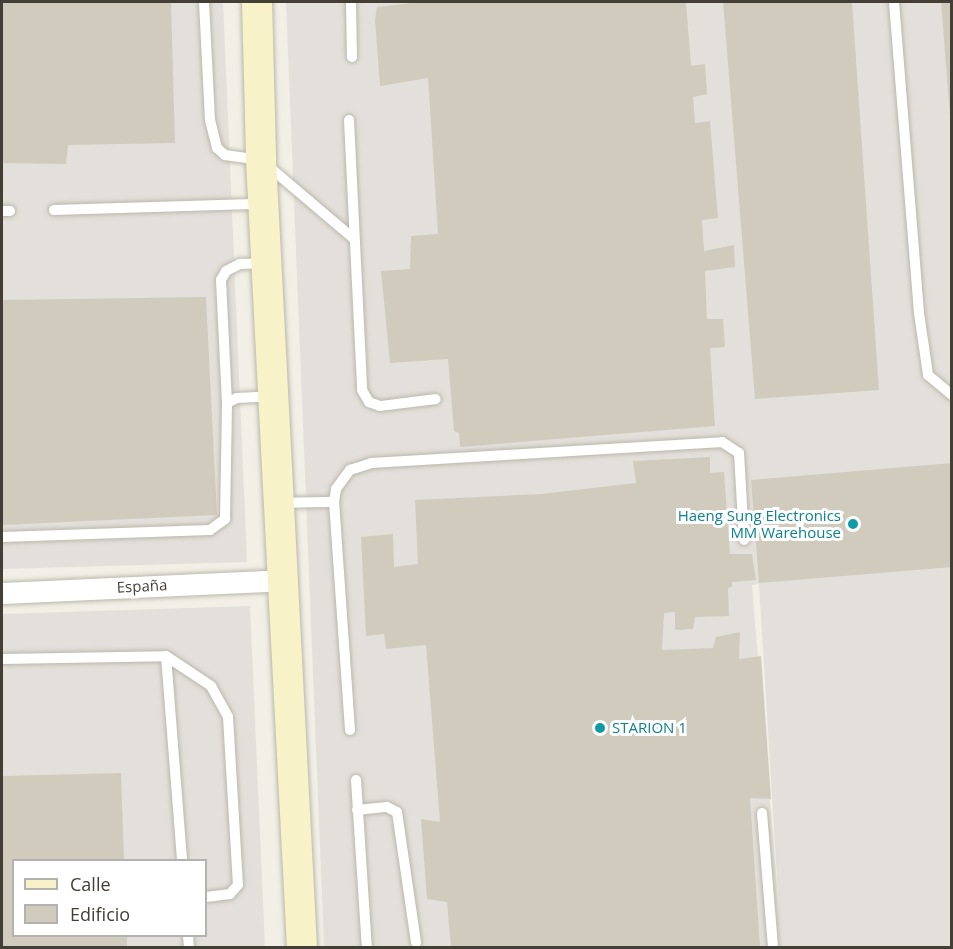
<!DOCTYPE html>
<html>
<head>
<meta charset="utf-8">
<style>
	body { margin:0 }
	#map { position:relative; width:953px; height:949px; overflow:hidden; background:#f1efe6; font-family:"Open Sans",sans-serif }
	div>[style] { position:absolute }
	[style*='--x'] { left:calc(var(--x)*1px); top:calc(var(--y)*1px); width:calc(var(--w)*1px); rotate:calc(var(--a)*1deg) }
	.industrial>* { inset:0; background:#e3e0db }
	.building>* { inset:0; background:#d1cbbd }
	.roads { filter:drop-shadow(0 0 2px #bbb7aa) drop-shadow(0 0 2px #bbb7aa) }
	.service>* { height:10px; margin:-5px; padding:0 5px; transform-origin:5px; border-radius:5px; background:#fff }
	.minor>* { height:21px; margin:-10.5px; padding:0 10.5px; transform-origin:10.5px; border-radius:10.5px; background:#fff }
	.secondary>* { height:30px; margin:-15px; padding:0 15px; transform-origin:15px; border-radius:15px; background:#f8f2c9 }
	.dots>* { width:16px; height:16px; translate:-50% -50%; box-sizing:border-box; border:3px solid #fff; border-radius:50% }
	span { translate:-50% -50%; white-space:nowrap; text-align:center; line-height:1.15; -webkit-text-stroke:6px #fff; paint-order:stroke }
	.culture-label { font-size:15px; color:#0d838f }
	.right { translate:-100% -50%; text-align:right }
	.left { translate:0 -50%; text-align:left }
	.street-label { font-size:15px; color:#433f36 }
	.frame { position:absolute; inset:0; border:3px solid #433f36; pointer-events:none }
	.legend { position:absolute; left:12px; top:859px; width:195px; height:78px; box-sizing:border-box; background:#fff; border:2px solid #b4b2af; margin:0; padding:8px 10px; list-style:none; font-size:18px; color:#433f36 }
	.legend li { display:flex; align-items:center; gap:12px; height:30px }
	.legend b { width:30px; border:2px solid #b4b2af }
</style>
</head>
<body>
<div id="map">
	<div class="industrial">
		<i style="clip-path:polygon(2px 2px,223px 2px,247px 562px,2px 569px)"></i>
		<i style="clip-path:polygon(evenodd,286px 2px,951px 2px,951px 947px,324px 947px,286px 2px,759px 584px,779px 910px,779px 911px,752px 585px,759px 584px)"></i>
		<i style="clip-path:polygon(evenodd,250px 606px,265px 947px,2px 947px,2px 614px,250px 606px,14px 860px,206px 860px,206px 936px,14px 936px,14px 860px)"></i>
	</div>
	<div class="building">
		<i style="clip-path:polygon(2px 2px,171px 2px,175px 143px,68px 145px,66px 164px,2px 163px)"></i>
		<i style="clip-path:polygon(420px 2px,686px 2px,691px 66px,705px 64px,707px 94px,693px 97px,695px 123px,710px 121px,718px 218px,702px 220px,704px 251px,734px 245px,735px 267px,705px 271px,707px 319px,723px 319px,725px 347px,710px 348px,715px 426px,460px 447px,459px 433px,454px 431px,448px 359px,390px 363px,381px 271px,410px 269px,411px 236px,438px 234px,428px 78px,380px 86px,375px 20px,377px 7px)"></i>
		<i style="clip-path:polygon(723px 2px,852px 2px,879px 390px,755px 399px)"></i>
		<i style="clip-path:polygon(941px 2px,952px 2px,952px 116px,950px 116px)"></i>
		<i style="clip-path:polygon(206px 297px,217px 515px,2px 525px,2px 300px)"></i>
		<i style="clip-path:polygon(710px 457px,710px 473px,724px 472px,730px 554px,752px 554px,756px 580px,732px 582px,732px 587px,728px 588px,729px 616px,695px 617px,693px 629px,675px 630px,675px 612px,664px 613px,662px 650px,713px 648px,716px 637px,740px 632px,739px 659px,761px 656px,771px 799px,750px 798px,760px 948px,451px 948px,447px 902px,427px 899px,421px 819px,440px 822px,426px 645px,386px 649px,384px 634px,366px 636px,361px 537px,393px 534px,394px 567px,418px 564px,415px 500px,541px 494px,636px 483px,633px 461px)"></i>
		<i style="clip-path:polygon(952px 463px,952px 567px,759px 583px,751px 480px)"></i>
		<i style="clip-path:polygon(121px 773px,124px 860px,14px 860px,14px 936px,127px 936px,127px 948px,2px 948px,2px 776px)"></i>
	</div>
	<div class="roads">
		<div class="service">
			<i style="--x:204;--y:2;--w:118;--a:87.1"></i>
			<i style="--x:210;--y:120;--w:29;--a:76"></i>
			<i style="--x:217;--y:148;--w:11;--a:41"></i>
			<i style="--x:225;--y:155;--w:36;--a:8"></i>
			<i style="--x:261;--y:160;--w:121;--a:40.3"></i>
			<i style="--x:351;--y:2;--w:55;--a:89"></i>
			<i style="--x:894;--y:2;--w:312;--a:85.4"></i>
			<i style="--x:919;--y:313;--w:63;--a:81.7"></i>
			<i style="--x:928;--y:375;--w:31;--a:40"></i>
			<i style="--x:349;--y:120;--w:270;--a:87.2"></i>
			<i style="--x:362;--y:390;--w:14;--a:60"></i>
			<i style="--x:369;--y:402;--w:12;--a:20"></i>
			<i style="--x:380;--y:406;--w:56;--a:-7.1"></i>
			<i style="--x:54;--y:210;--w:207;--a:-1.7"></i>
			<i style="--x:2;--y:211;--w:8;--a:0"></i>
			<i style="--x:227;--y:403;--w:123;--a:-92.8"></i>
			<i style="--x:221;--y:280;--w:10;--a:-61"></i>
			<i style="--x:226;--y:271;--w:16;--a:-27"></i>
			<i style="--x:240;--y:264;--w:25;--a:-2"></i>
			<i style="--x:280;--y:503;--w:54;--a:-1.1"></i>
			<i style="--x:2;--y:537;--w:208;--a:-1.9"></i>
			<i style="--x:210;--y:530;--w:19;--a:-36"></i>
			<i style="--x:225;--y:519;--w:116;--a:-89"></i>
			<i style="--x:227;--y:403;--w:11;--a:-27"></i>
			<i style="--x:237;--y:398;--w:34;--a:-3"></i>
			<i style="--x:166;--y:656;--w:54;--a:33.7"></i>
			<i style="--x:211;--y:686;--w:35;--a:61"></i>
			<i style="--x:228;--y:717;--w:168;--a:86.6"></i>
			<i style="--x:238;--y:885;--w:12;--a:132"></i>
			<i style="--x:230;--y:894;--w:24;--a:173"></i>
			<i style="--x:2;--y:659;--w:164;--a:-1"></i>
			<i style="--x:166;--y:656;--w:205;--a:85.5"></i>
			<i style="--x:350;--y:730;--w:229;--a:-94"></i>
			<i style="--x:334;--y:502;--w:13;--a:-81"></i>
			<i style="--x:336;--y:489;--w:24;--a:-54"></i>
			<i style="--x:350;--y:470;--w:22;--a:-18"></i>
			<i style="--x:371;--y:463;--w:352;--a:-3.4"></i>
			<i style="--x:722;--y:442;--w:20;--a:33"></i>
			<i style="--x:739;--y:453;--w:87;--a:86.7"></i>
			<i style="--x:356;--y:780;--w:168;--a:86.3"></i>
			<i style="--x:357;--y:810;--w:30;--a:-6"></i>
			<i style="--x:387;--y:807;--w:11;--a:27"></i>
			<i style="--x:397;--y:812;--w:132;--a:81.7"></i>
			<i style="--x:762;--y:813;--w:135;--a:85.3"></i>
			<i style="--x:188;--y:936;--w:12;--a:85"></i>
		</div>
		<div class="minor">
			<i style="--x:2;--y:593;--w:281;--a:-2.6"></i>
		</div>
		<div class="secondary">
			<i style="--x:257;--y:2;--w:158;--a:88.5"></i>
			<i style="--x:261;--y:160;--w:789;--a:87.02"></i>
		</div>
	</div>
	<div class="dots">
		<i style="left:853px;top:524px;background:#0f9aa8"></i>
		<i style="left:600px;top:728px;background:#0f9aa8"></i>
	</div>
	<div class="culture-label">
		<span class="right" style="left:841px;top:524px">Haeng Sung Electronics<br>MM Warehouse</span>
		<span class="left" style="left:612px;top:728px">STARION 1</span>
	</div>
	<div class="street-label">
		<span style="left:142px;top:586px;rotate:-3deg">España</span>
	</div>
	<div class="frame"></div>
	<ul class="legend">
	<li><b style="height:8px;background:#f8f2c9"></b>Calle</li>
	<li><b style="height:16px;background:#d1cbbd"></b>Edificio</li>
	</ul>
</div>
</body>
</html>
